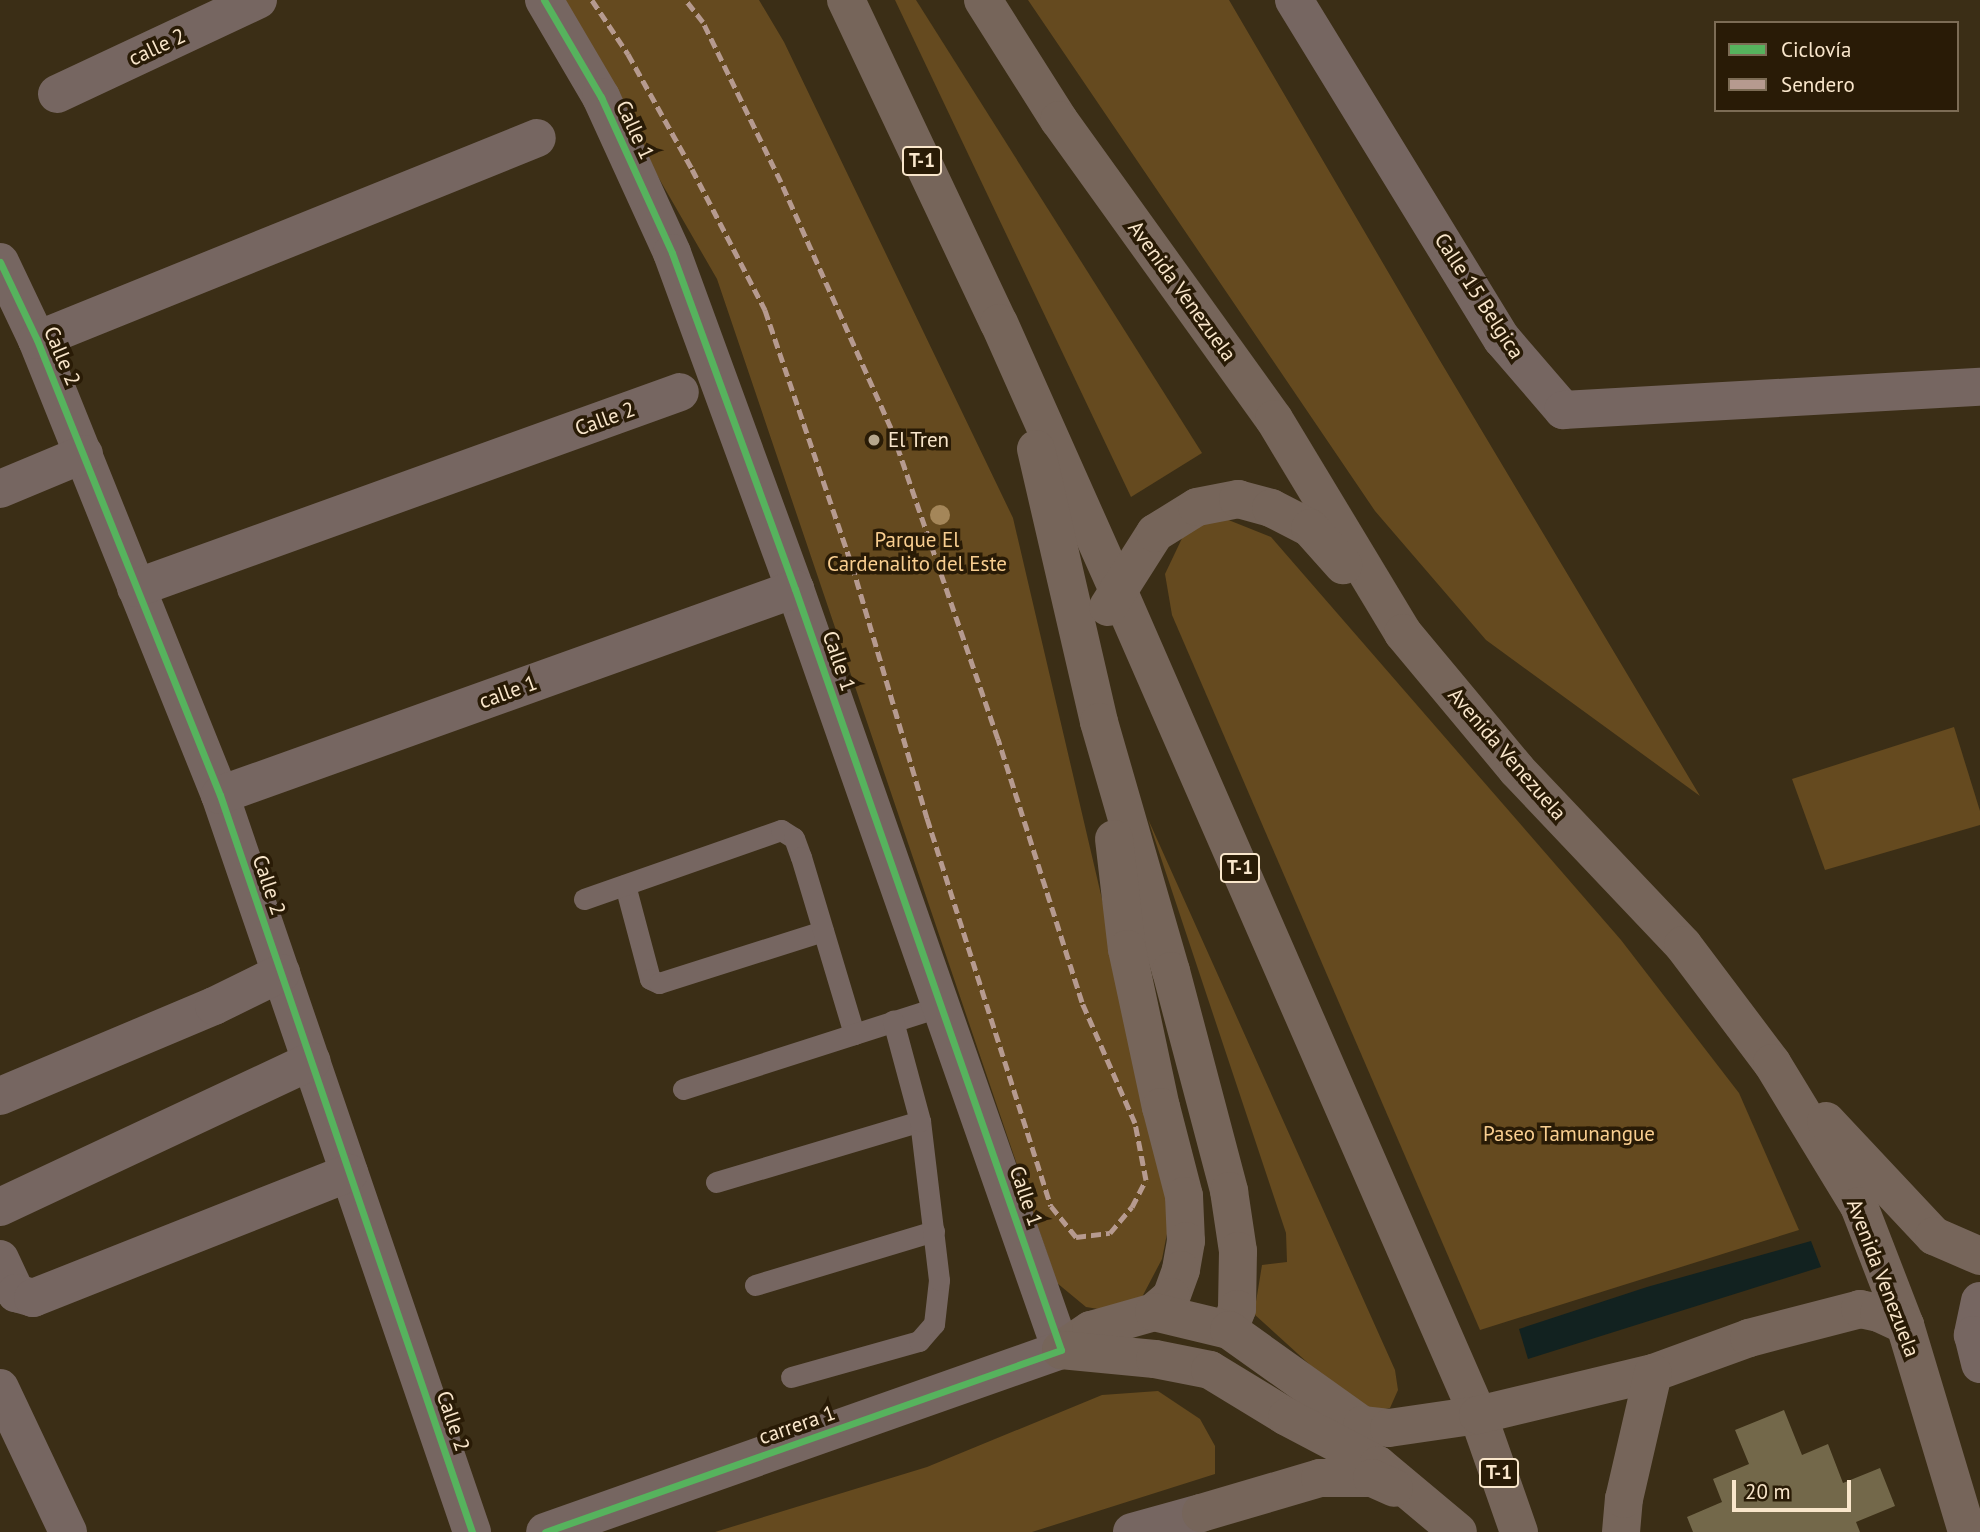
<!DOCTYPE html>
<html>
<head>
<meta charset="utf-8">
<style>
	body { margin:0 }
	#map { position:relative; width:1980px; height:1532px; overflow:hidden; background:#3b2e16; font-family:"PT Sans",sans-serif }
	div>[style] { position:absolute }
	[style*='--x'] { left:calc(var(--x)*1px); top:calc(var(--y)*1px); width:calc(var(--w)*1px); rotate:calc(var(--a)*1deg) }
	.green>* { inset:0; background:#654a1f }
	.water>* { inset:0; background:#122220 }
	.building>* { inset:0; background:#73684a }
	.lane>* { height:21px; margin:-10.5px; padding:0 10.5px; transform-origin:10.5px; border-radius:10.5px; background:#766661 }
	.street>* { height:38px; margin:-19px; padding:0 19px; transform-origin:19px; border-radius:19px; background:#766661 }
	.primary>* { height:38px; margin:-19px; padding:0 19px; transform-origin:19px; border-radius:19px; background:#76655a }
	.quiet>* { height:5px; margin-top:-2.5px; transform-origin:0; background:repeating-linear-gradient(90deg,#b69a8f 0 10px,transparent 0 15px) }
	.cycleway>* { height:7px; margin:-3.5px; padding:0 3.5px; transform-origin:3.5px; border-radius:3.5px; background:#56b35d }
	.trees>* { width:20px; height:20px; margin:-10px; border-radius:50%; background:#a48659 }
	.dots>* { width:19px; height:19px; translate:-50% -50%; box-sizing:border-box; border:4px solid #291b06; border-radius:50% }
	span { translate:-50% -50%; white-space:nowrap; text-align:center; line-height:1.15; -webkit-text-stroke:7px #291b06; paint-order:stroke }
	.shield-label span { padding:2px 5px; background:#291b06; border:2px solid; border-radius:5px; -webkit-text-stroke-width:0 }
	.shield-label { font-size:19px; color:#f9e6cb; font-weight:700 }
	.street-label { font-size:21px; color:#f9e6cb }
	.poi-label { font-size:21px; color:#f9e6cb }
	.left { translate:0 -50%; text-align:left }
	.park-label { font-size:21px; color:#f9ce90 }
	.legend { position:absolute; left:1714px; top:21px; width:245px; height:91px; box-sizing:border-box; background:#291b06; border:2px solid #7c6c55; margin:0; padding:9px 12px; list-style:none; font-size:21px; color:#f9e6cb }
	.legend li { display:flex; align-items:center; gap:14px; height:35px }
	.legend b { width:35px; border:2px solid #7c6c55 }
	.scale { position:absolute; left:1732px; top:1480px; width:119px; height:32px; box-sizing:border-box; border:4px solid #f9e6cb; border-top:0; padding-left:9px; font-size:21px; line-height:24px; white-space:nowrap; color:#f9e6cb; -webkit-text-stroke:5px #291b06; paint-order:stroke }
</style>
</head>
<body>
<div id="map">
	<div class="green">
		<i style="clip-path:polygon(556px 0,759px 0,784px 42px,1013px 518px,1173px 1203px,1162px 1259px,1141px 1299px,1111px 1311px,1086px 1307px,1057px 1283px,717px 279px)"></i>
		<i style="clip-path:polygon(895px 0,916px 0,1202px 453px,1131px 497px)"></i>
		<i style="clip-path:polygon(1028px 0,1229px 0,1439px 359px,1700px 796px,1486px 640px,1375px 511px)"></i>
		<i style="clip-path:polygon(1221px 517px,1271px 537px,1621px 940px,1739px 1093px,1799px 1230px,1480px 1330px,1172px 615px,1165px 574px,1185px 532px)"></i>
		<i style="clip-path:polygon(1954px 727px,1980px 811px,1980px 825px,1825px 870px,1792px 779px)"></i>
		<i style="clip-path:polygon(1148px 819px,1395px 1370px,1398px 1390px,1390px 1408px,1367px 1412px,1353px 1404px,1254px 1314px,1262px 1265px,1287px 1262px,1286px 1233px)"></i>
		<i style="clip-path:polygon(1158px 1391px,1200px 1419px,1215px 1446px,1215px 1474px,1032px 1532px,715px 1532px,927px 1467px,1102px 1395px)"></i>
	</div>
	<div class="water">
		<i style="clip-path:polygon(1811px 1241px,1821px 1267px,1528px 1359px,1519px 1329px,1647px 1287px)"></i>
	</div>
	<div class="building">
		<i style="clip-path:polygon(1784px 1410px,1802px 1455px,1828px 1444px,1843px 1483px,1880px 1468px,1895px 1506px,1856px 1522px,1860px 1532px,1693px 1532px,1687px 1517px,1722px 1502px,1713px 1479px,1749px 1464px,1735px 1430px)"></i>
	</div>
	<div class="lane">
		<i style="--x:625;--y:885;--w:97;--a:75.1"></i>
		<i style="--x:650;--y:979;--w:10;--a:24"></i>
		<i style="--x:659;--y:983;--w:172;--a:-17.6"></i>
		<i style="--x:584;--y:899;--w:209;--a:-19.3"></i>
		<i style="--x:781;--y:830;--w:15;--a:32"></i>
		<i style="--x:794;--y:838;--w:20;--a:70"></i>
		<i style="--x:801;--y:857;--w:185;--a:73.3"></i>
		<i style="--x:683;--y:1089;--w:271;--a:-17.8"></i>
		<i style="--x:716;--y:1182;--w:213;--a:-16.6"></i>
		<i style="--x:755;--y:1285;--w:187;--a:-16.8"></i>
		<i style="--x:791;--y:1377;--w:133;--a:-15.7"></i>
		<i style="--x:919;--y:1341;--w:23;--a:-49"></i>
		<i style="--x:934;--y:1324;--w:44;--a:-83.5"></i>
		<i style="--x:939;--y:1280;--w:160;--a:-96.8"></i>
		<i style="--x:920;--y:1121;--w:104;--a:-105.1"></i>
	</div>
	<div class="street">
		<i style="--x:544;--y:0;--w:113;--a:59.6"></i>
		<i style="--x:601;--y:97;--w:171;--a:65.5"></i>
		<i style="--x:672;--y:253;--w:358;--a:69.9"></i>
		<i style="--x:795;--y:589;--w:806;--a:70.73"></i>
		<i style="--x:1061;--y:1350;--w:547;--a:160.57"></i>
		<i style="--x:1294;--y:0;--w:398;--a:58.5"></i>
		<i style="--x:1502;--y:339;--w:94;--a:49.3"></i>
		<i style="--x:1563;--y:410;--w:418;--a:-3.2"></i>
		<i style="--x:57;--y:94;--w:222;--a:-25.1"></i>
		<i style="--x:0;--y:262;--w:86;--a:64.6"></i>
		<i style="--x:37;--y:340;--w:490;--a:68.1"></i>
		<i style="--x:220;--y:795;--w:779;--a:71.12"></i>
		<i style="--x:37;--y:340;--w:539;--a:-22"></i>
		<i style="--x:0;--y:489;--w:91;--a:-22.6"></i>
		<i style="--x:136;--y:588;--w:578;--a:-19.81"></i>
		<i style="--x:220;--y:795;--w:611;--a:-19.71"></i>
		<i style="--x:0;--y:1096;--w:232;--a:-22.8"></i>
		<i style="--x:214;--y:1006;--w:75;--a:-26.2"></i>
		<i style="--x:0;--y:1207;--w:344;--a:-25.1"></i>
		<i style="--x:0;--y:1259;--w:38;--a:65"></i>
		<i style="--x:16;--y:1293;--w:18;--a:16"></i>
		<i style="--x:33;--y:1298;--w:340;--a:-21.6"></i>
		<i style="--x:1980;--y:1301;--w:35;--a:102"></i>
		<i style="--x:1973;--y:1335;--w:30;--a:76"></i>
		<i style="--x:0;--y:1388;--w:159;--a:64.7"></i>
		<i style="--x:1132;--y:1532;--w:72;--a:-15.4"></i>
	</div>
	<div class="primary">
		<i style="--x:846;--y:0;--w:357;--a:64.7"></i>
		<i style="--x:999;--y:323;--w:292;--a:66"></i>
		<i style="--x:1118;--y:590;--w:900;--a:66.43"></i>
		<i style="--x:1478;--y:1415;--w:124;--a:70.7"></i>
		<i style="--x:983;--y:0;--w:142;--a:57.7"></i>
		<i style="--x:1059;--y:120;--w:368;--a:54.3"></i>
		<i style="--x:1274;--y:419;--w:250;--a:58.9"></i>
		<i style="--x:1403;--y:633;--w:178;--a:50.2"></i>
		<i style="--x:1517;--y:770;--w:241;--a:46.5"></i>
		<i style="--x:1683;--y:945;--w:148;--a:53"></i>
		<i style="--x:1772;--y:1063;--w:167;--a:58.7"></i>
		<i style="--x:1859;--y:1206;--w:128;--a:68.9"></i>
		<i style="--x:1905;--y:1325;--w:216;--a:73.3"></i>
		<i style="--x:1036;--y:449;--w:280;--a:77"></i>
		<i style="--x:1099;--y:722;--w:259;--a:73.9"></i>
		<i style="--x:1171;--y:971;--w:228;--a:75.2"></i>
		<i style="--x:1229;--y:1191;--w:61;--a:81.5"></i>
		<i style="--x:1238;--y:1251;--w:58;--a:91"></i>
		<i style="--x:1237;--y:1309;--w:22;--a:111"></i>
		<i style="--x:1108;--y:607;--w:88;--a:-57.6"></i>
		<i style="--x:1155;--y:533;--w:49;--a:-31.8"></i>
		<i style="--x:1197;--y:507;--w:42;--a:-11"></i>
		<i style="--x:1238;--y:499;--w:34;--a:15"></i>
		<i style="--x:1271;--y:508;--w:44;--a:27.1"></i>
		<i style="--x:1310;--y:528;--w:50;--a:48.3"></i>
		<i style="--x:1114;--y:839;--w:111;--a:83.3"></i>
		<i style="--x:1127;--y:949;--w:162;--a:77.9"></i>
		<i style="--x:1161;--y:1107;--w:92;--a:75.5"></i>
		<i style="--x:1184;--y:1196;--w:45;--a:87.5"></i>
		<i style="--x:1186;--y:1241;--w:29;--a:100"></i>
		<i style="--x:1181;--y:1270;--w:29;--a:110"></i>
		<i style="--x:1171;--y:1297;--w:23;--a:139"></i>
		<i style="--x:1826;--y:1121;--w:158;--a:46.8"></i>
		<i style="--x:1934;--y:1236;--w:50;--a:23.5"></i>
		<i style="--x:1061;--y:1350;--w:36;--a:-34"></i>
		<i style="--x:1091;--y:1330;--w:66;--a:-15.9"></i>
		<i style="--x:1154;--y:1312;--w:77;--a:13.5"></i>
		<i style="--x:1229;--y:1330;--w:163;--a:35.5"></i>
		<i style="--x:1362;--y:1425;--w:27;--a:6"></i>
		<i style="--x:1389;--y:1428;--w:90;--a:-8.3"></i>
		<i style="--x:1478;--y:1415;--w:180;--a:-13.5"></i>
		<i style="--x:1653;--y:1373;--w:102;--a:-20"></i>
		<i style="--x:1749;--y:1338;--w:115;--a:-14.6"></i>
		<i style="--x:1860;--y:1309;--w:19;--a:12"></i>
		<i style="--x:1879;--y:1313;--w:29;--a:25"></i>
		<i style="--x:1061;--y:1350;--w:94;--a:5.5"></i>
		<i style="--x:1155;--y:1359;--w:56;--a:11.3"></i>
		<i style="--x:1210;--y:1370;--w:90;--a:31.4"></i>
		<i style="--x:1287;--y:1417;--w:103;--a:27.8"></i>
		<i style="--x:1378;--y:1465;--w:104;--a:39.9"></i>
		<i style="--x:1201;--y:1513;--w:124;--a:-16.4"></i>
		<i style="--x:1320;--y:1478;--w:52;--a:0"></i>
		<i style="--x:1372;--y:1478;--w:24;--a:24"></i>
		<i style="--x:1621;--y:1532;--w:33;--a:-85"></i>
		<i style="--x:1624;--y:1499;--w:129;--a:-77"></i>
	</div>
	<div class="quiet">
		<i style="--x:592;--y:0;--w:65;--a:56.3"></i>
		<i style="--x:628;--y:54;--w:132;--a:60.9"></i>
		<i style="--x:692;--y:169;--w:159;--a:62.6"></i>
		<i style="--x:765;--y:310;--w:269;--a:71.2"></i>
		<i style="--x:852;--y:565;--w:264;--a:73.5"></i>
		<i style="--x:927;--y:818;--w:407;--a:72.3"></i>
		<i style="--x:1051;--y:1206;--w:40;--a:51"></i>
		<i style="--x:1076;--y:1237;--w:34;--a:-7"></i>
		<i style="--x:1110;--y:1233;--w:34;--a:-50"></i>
		<i style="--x:1132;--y:1207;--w:30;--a:-63"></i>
		<i style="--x:1146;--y:1180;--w:58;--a:-100.9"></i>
		<i style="--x:1135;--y:1123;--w:132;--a:-113.7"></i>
		<i style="--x:1082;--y:1002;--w:276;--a:-107.7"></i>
		<i style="--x:998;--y:739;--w:329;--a:-109"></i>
		<i style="--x:891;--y:428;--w:269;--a:-114.1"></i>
		<i style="--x:781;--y:182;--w:178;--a:-116"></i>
		<i style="--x:703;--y:22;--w:28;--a:-128"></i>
	</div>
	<div class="cycleway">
		<i style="--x:544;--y:0;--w:113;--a:59.6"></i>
		<i style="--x:601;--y:97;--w:171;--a:65.5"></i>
		<i style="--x:672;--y:253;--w:358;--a:69.9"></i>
		<i style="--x:795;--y:589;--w:806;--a:70.73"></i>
		<i style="--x:1061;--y:1350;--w:547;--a:160.57"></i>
		<i style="--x:0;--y:262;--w:86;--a:64.6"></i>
		<i style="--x:37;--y:340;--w:490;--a:68.1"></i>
		<i style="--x:220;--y:795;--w:779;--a:71.12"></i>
	</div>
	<div class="trees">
		<i style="left:940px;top:515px"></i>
	</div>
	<div class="dots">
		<i style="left:874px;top:440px;background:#b6a68c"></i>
	</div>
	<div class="shield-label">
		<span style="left:922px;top:161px">T-1</span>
		<span style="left:1240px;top:868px">T-1</span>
		<span style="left:1499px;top:1473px">T-1</span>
	</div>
	<div class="street-label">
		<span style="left:157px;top:47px;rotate:-25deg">calle 2</span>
		<span style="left:635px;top:130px;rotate:65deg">Calle 1</span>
		<span style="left:1182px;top:291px;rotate:54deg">Avenida Venezuela</span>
		<span style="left:1479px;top:296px;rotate:57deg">Calle 15 Belgica</span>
		<span style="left:62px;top:356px;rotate:67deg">Calle 2</span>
		<span style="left:605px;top:419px;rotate:-20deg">Calle 2</span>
		<span style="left:839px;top:661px;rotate:71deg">Calle 1</span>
		<span style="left:508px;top:692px;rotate:-20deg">calle 1</span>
		<span style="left:1507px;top:754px;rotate:49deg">Avenida Venezuela</span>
		<span style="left:269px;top:885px;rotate:71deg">Calle 2</span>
		<span style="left:1026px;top:1196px;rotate:71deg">Calle 1</span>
		<span style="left:1883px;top:1278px;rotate:69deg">Avenida Venezuela</span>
		<span style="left:453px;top:1421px;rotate:71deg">Calle 2</span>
		<span style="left:797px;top:1425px;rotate:-19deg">carrera 1</span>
	</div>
	<div class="poi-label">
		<span class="left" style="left:888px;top:440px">El Tren</span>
	</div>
	<div class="park-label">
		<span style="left:917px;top:552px">Parque El<br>Cardenalito del Este</span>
		<span style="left:1569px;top:1134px">Paseo Tamunangue</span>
	</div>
	<ul class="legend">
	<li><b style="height:9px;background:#56b35d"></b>Ciclovía</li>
	<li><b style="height:9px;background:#b69a8f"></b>Sendero</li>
	</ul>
	<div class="scale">20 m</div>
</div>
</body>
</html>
